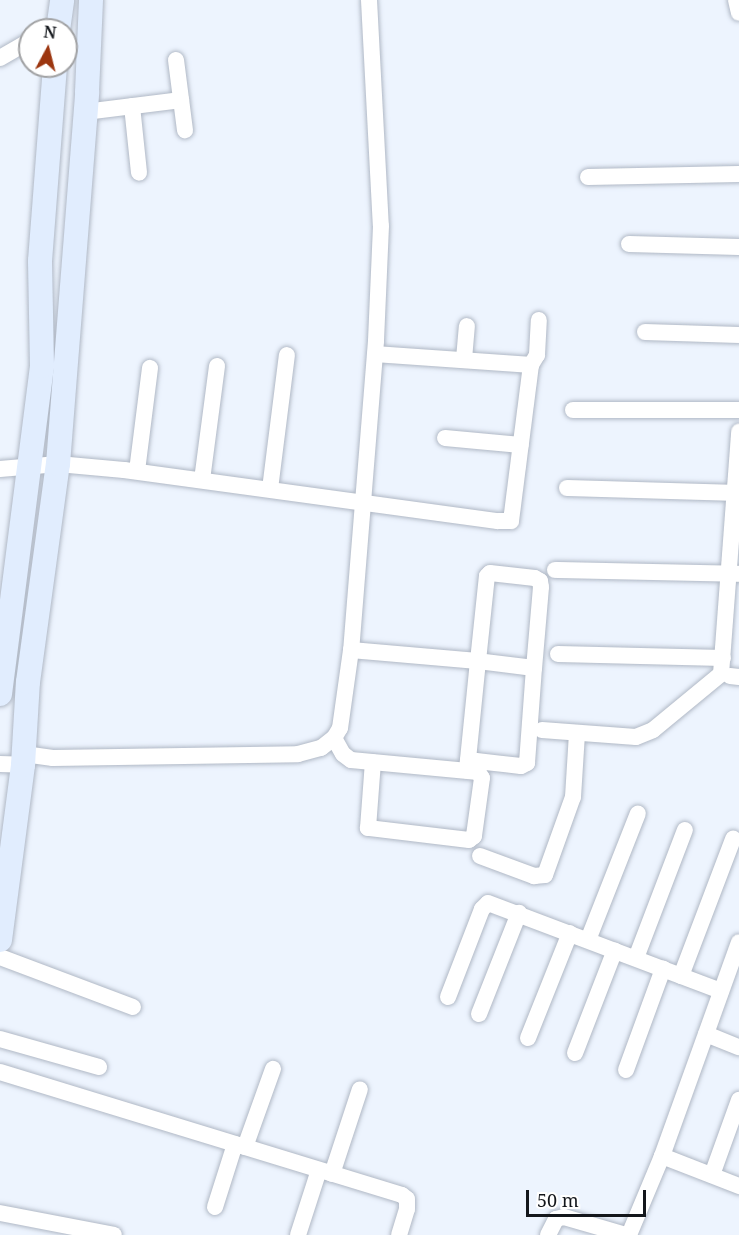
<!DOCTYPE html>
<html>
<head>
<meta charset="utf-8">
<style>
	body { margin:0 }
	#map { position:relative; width:739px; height:1235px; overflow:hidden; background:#edf4fe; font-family:"Noto Serif",serif }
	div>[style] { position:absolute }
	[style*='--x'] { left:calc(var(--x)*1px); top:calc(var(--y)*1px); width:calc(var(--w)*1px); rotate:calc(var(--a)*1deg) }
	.roads { filter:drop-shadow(0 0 2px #b0b8c5) drop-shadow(0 0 2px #b0b8c5) }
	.street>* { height:16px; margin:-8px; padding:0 8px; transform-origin:8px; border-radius:8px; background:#fff }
	.secondary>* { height:24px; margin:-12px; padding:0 12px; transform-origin:12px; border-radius:12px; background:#e1edfe }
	span { translate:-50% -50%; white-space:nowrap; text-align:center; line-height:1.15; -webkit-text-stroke:5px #fff; paint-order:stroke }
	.north { position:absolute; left:18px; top:18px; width:60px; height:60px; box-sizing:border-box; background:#fff; border:2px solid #a1a2a4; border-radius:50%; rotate:7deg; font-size:16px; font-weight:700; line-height:24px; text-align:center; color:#13161b }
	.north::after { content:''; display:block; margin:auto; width:21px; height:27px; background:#9c3610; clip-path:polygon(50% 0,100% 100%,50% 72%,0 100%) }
	.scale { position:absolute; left:526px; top:1190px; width:120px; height:27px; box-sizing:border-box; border:3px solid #13161b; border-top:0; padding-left:8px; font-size:18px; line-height:21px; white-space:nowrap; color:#13161b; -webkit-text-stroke:4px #fff; paint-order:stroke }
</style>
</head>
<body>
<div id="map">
	<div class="roads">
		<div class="street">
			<i style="--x:369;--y:0;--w:226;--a:87"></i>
			<i style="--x:381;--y:226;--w:115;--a:92.5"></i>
			<i style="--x:376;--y:341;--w:310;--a:94.6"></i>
			<i style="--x:351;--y:650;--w:79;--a:98"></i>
			<i style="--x:340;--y:728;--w:12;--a:121"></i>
			<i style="--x:334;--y:738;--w:18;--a:61"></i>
			<i style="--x:343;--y:754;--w:10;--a:37"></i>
			<i style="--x:351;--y:760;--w:128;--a:5.4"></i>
			<i style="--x:478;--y:772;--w:7;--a:56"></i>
			<i style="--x:482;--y:778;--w:59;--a:97.9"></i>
			<i style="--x:474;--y:836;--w:6;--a:141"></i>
			<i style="--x:469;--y:840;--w:102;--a:-173.2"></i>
			<i style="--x:368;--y:828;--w:66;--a:-85.7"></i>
			<i style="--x:736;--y:0;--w:13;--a:77"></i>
			<i style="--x:0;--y:58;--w:34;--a:-30"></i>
			<i style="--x:176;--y:60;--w:71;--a:82.7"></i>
			<i style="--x:132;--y:106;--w:67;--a:84"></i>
			<i style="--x:85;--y:112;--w:97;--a:-7.1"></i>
			<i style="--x:588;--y:177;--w:151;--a:-1.1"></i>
			<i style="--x:629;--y:244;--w:110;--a:1.6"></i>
			<i style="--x:645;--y:332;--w:94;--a:1.8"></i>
			<i style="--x:464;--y:359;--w:33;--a:-85"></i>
			<i style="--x:531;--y:365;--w:12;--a:-59"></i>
			<i style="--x:537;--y:355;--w:35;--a:-87"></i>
			<i style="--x:573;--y:410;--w:166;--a:0"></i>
			<i style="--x:445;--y:438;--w:76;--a:5.3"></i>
			<i style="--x:0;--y:469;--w:58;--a:-4.9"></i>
			<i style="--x:58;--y:464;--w:66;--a:5.2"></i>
			<i style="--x:124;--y:470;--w:377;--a:7.8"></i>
			<i style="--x:498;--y:521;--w:13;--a:0"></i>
			<i style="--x:511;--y:521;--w:157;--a:-82.7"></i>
			<i style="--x:531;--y:365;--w:156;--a:-176"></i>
			<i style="--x:137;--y:471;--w:104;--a:-82.8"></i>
			<i style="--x:202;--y:480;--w:115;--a:-82.5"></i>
			<i style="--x:567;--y:488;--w:172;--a:1.7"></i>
			<i style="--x:270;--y:489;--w:135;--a:-82.8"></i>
			<i style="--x:555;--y:570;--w:184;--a:1.2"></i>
			<i style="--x:351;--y:650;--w:127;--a:5"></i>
			<i style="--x:478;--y:661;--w:110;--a:95.8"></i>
			<i style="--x:558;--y:654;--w:165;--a:1.4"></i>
			<i style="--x:730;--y:676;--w:9;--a:6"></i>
			<i style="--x:542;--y:730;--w:94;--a:4.3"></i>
			<i style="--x:636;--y:737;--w:18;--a:-22"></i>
			<i style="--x:653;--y:730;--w:88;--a:-39.5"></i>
			<i style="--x:721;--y:674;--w:243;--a:-85.7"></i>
			<i style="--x:24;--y:754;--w:29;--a:8"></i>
			<i style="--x:53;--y:758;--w:245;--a:-0.9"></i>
			<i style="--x:298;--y:754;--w:24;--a:-15"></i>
			<i style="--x:321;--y:748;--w:16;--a:-38"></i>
			<i style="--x:468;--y:760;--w:53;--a:6.5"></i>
			<i style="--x:521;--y:766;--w:7;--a:-27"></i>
			<i style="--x:527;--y:763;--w:95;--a:-85.8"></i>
			<i style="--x:534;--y:668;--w:56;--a:-172.9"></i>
			<i style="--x:478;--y:661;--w:85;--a:-84"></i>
			<i style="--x:487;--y:576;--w:4;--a:-45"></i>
			<i style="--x:490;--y:573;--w:45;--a:6.3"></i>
			<i style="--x:535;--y:578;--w:6;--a:31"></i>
			<i style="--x:540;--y:581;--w:6;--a:81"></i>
			<i style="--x:541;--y:587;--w:81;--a:94.9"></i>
			<i style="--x:0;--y:764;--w:23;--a:2"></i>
			<i style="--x:480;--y:856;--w:58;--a:20.3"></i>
			<i style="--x:534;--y:876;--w:11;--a:-5"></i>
			<i style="--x:545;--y:875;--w:83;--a:-70.3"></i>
			<i style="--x:573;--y:797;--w:64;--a:-86.4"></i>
			<i style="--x:588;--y:940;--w:136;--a:-68.5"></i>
			<i style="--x:0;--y:957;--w:142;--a:20.6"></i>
			<i style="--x:636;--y:958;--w:137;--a:-69.1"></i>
			<i style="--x:681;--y:976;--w:147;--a:-69.2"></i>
			<i style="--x:448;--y:997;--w:94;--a:-68.9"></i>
			<i style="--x:482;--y:909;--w:8;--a:-45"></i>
			<i style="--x:488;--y:903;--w:249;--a:20.7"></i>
			<i style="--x:479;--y:1014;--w:109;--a:-68.4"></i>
			<i style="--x:706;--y:1034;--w:35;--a:22"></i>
			<i style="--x:528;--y:1038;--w:113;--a:-68.2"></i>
			<i style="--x:0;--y:1039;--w:103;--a:15.8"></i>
			<i style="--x:575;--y:1053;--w:110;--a:-68.8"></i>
			<i style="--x:626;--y:1070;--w:108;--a:-69.9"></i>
			<i style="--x:0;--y:1072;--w:420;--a:17"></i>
			<i style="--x:402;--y:1195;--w:6;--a:39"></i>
			<i style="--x:407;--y:1199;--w:10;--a:90"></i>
			<i style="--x:407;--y:1209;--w:27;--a:107"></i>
			<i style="--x:245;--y:1147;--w:83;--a:-70.3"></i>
			<i style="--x:662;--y:1156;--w:83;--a:21.3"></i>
			<i style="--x:332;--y:1174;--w:89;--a:-71.8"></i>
			<i style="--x:712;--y:1175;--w:80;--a:-70.2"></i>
			<i style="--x:215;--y:1207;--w:66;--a:-72.4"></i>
			<i style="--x:0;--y:1213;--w:116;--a:10.9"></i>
			<i style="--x:298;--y:1235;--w:68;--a:-72.1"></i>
			<i style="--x:548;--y:1235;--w:18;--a:-63"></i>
			<i style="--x:556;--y:1219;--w:8;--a:-14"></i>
			<i style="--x:564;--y:1217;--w:65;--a:16.2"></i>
			<i style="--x:629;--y:1235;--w:86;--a:-67.3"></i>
			<i style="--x:662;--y:1156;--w:227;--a:-70.2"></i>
		</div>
		<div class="secondary">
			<i style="--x:58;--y:30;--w:30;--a:-82"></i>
			<i style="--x:0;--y:694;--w:331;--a:-82.7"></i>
			<i style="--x:42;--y:366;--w:105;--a:-91.1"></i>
			<i style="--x:40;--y:261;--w:196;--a:-85.6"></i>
			<i style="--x:0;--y:940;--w:177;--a:-82.5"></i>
			<i style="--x:23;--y:765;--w:83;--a:-86.6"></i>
			<i style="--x:28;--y:682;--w:220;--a:-82.2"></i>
			<i style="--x:58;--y:464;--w:373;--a:-85.5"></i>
			<i style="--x:87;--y:92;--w:92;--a:-87.5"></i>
		</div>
	</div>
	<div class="north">N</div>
	<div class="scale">50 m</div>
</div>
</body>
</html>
